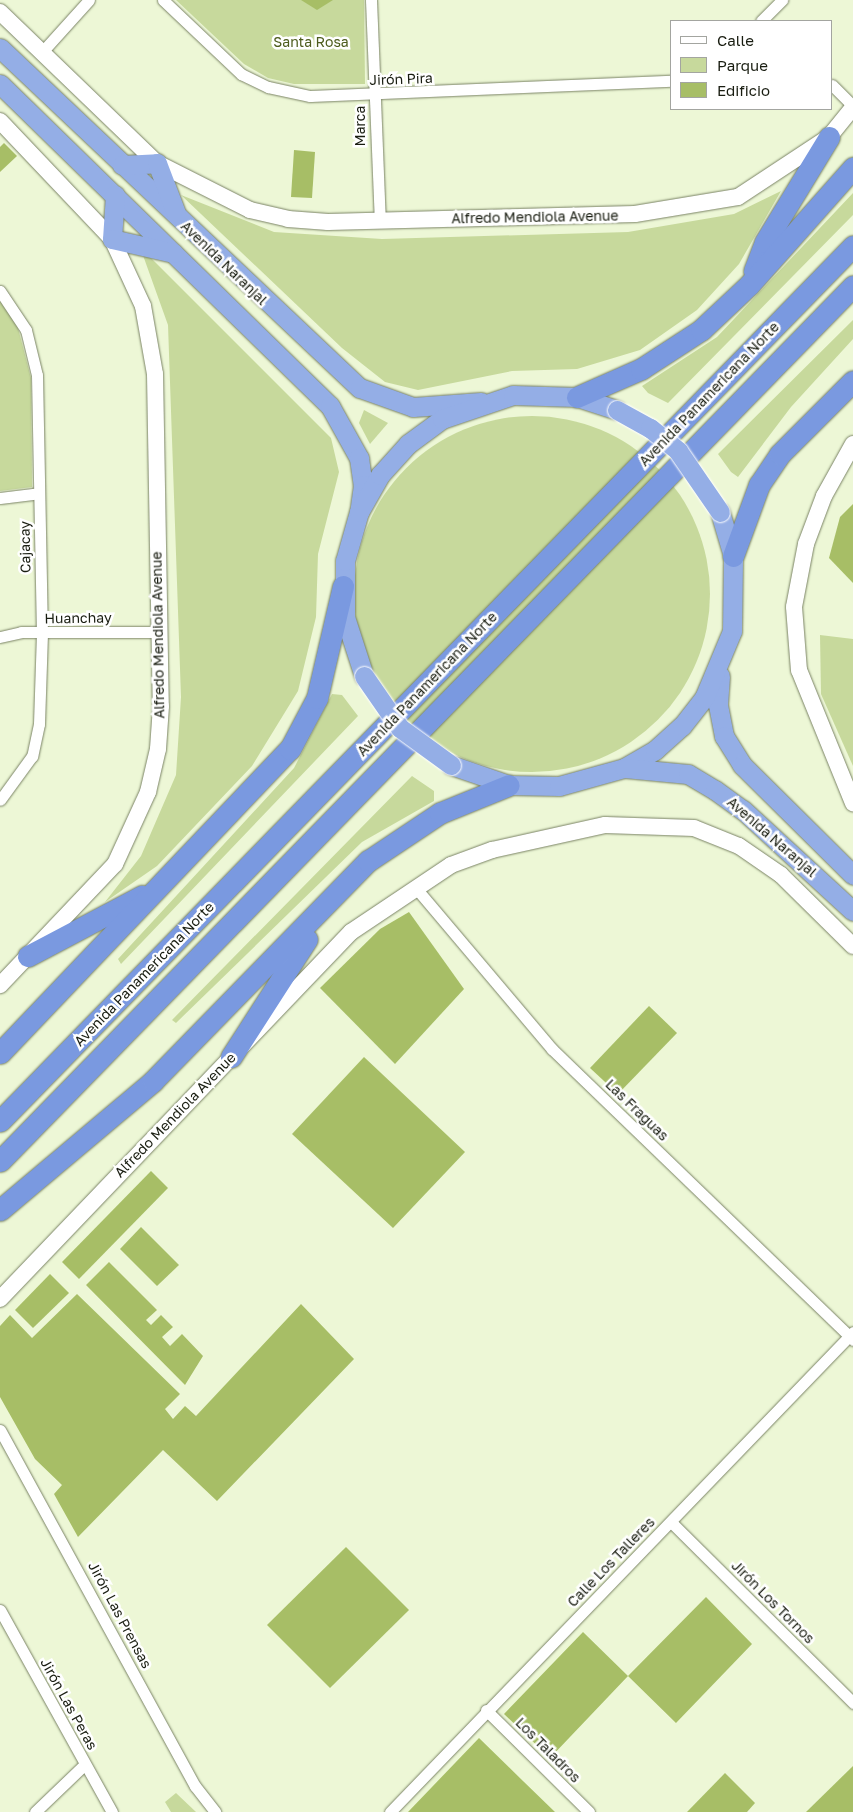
<!DOCTYPE html>
<html>
<head>
<meta charset="utf-8">
<style>
	body { margin:0 }
	#map { position:relative; width:853px; height:1812px; overflow:hidden; background:#edf7d6; font-family:"Golos Text",sans-serif }
	div>[style] { position:absolute }
	[style*='--x'] { left:calc(var(--x)*1px); top:calc(var(--y)*1px); width:calc(var(--w)*1px); rotate:calc(var(--a)*1deg) }
	.green>* { inset:0; background:#c7d99c }
	.round { border-radius:50% }
	.building>* { inset:0; background:#a7be66 }
	.roads { filter:drop-shadow(0 0 1px #7a8365) drop-shadow(0 0 1px #7a8365) }
	.minor>* { height:11px; margin:-5.5px; padding:0 5.5px; transform-origin:5.5px; border-radius:5.5px; background:#fff }
	.secondary>* { height:16px; margin:-8px; padding:0 8px; transform-origin:8px; border-radius:8px; background:#fff }
	.trunk>* { height:19px; margin:-9.5px; padding:0 9.5px; transform-origin:9.5px; border-radius:9.5px; background:#94aee6 }
	.motorway>* { height:21px; margin:-10.5px; padding:0 10.5px; transform-origin:10.5px; border-radius:10.5px; background:#7a99e0 }
	.bridges { filter:drop-shadow(0 0 1px #fff) drop-shadow(0 0 1px #fff) }
	.trunk-bridge>* { height:19px; margin:-9.5px; padding:0 9.5px; transform-origin:9.5px; border-radius:9.5px; background:#94aee6 }
	span { translate:-50% -50%; white-space:nowrap; text-align:center; line-height:1.15; -webkit-text-stroke:5px #fff; paint-order:stroke }
	.park-label { font-size:14px; color:#4d5c1d }
	.street-label { font-size:14px; color:#191d11 }
	.legend { position:absolute; left:670px; top:20px; width:162px; height:90px; box-sizing:border-box; background:#fff; border:1px solid #a3a5a0; margin:0; padding:6px 9px; list-style:none; font-size:15px; color:#191d11 }
	.legend li { display:flex; align-items:center; gap:10px; height:25px }
	.legend b { width:25px; border:1px solid #a3a5a0 }
</style>
</head>
<body>
<div id="map">
	<div class="green">
		<i style="clip-path:polygon(176px 0,364px 0,365px 84px,294px 84px,268px 78px,244px 64px)"></i>
		<i style="clip-path:polygon(781px 191px,739px 264px,697px 310px,640px 350px,577px 369px,512px 371px,418px 390px,385px 382px,342px 348px,181px 195px,274px 232px,382px 239px,628px 232px,734px 214px)"></i>
		<i style="clip-path:polygon(853px 193px,853px 215px,668px 403px,648px 393px,642px 386px,717px 337px)"></i>
		<i style="clip-path:polygon(140px 247px,331px 438px,339px 472px,318px 554px,316px 617px,298px 691px,252px 766px,157px 866px,105px 902px,141px 856px,176px 775px,181px 697px,168px 325px)"></i>
		<i style="clip-path:polygon(0 301px,18px 328px,31px 378px,32px 487px,0 491px)"></i>
		<i style="clip-path:polygon(853px 320px,853px 339px,791px 407px,738px 477px,731px 472px,718px 454px)"></i>
		<i style="clip-path:polygon(364px 410px,388px 423px,370px 444px,359px 423px)"></i>
		<i class="round" style="left:354px;top:416px;width:356px;height:356px"></i>
		<i style="clip-path:polygon(820px 635px,853px 639px,853px 766px,821px 694px)"></i>
		<i style="clip-path:polygon(332px 694px,342px 695px,358px 716px,121px 964px,118px 959px,294px 768px)"></i>
		<i style="clip-path:polygon(412px 776px,434px 791px,434px 801px,362px 842px,176px 1023px,172px 1020px)"></i>
		<i style="clip-path:polygon(176px 1793px,196px 1812px,171px 1812px,165px 1802px)"></i>
	</div>
	<div class="building">
		<i style="clip-path:polygon(301px 0,333px 0,317px 10px)"></i>
		<i style="clip-path:polygon(4px 143px,17px 156px,0 172px,0 147px)"></i>
		<i style="clip-path:polygon(294px 150px,315px 152px,312px 198px,291px 197px)"></i>
		<i style="clip-path:polygon(853px 504px,853px 583px,829px 558px,840px 517px)"></i>
		<i style="clip-path:polygon(409px 912px,464px 989px,395px 1064px,320px 988px,380px 929px)"></i>
		<i style="clip-path:polygon(649px 1006px,677px 1033px,618px 1094px,590px 1068px)"></i>
		<i style="clip-path:polygon(364px 1057px,465px 1152px,393px 1228px,292px 1134px)"></i>
		<i style="clip-path:polygon(151px 1171px,168px 1188px,79px 1279px,62px 1262px)"></i>
		<i style="clip-path:polygon(141px 1227px,179px 1265px,157px 1286px,120px 1249px)"></i>
		<i style="clip-path:polygon(109px 1262px,157px 1310px,146px 1320px,151px 1325px,161px 1315px,173px 1327px,162px 1337px,170px 1346px,182px 1334px,203px 1356px,185px 1385px,86px 1285px)"></i>
		<i style="clip-path:polygon(50px 1274px,69px 1293px,33px 1328px,15px 1310px)"></i>
		<i style="clip-path:polygon(77px 1294px,180px 1394px,165px 1409px,173px 1419px,185px 1406px,196px 1416px,301px 1304px,354px 1359px,217px 1501px,163px 1450px,78px 1537px,54px 1494px,62px 1485px,35px 1459px,0 1397px,0 1326px,10px 1315px,32px 1338px)"></i>
		<i style="clip-path:polygon(346px 1547px,409px 1610px,330px 1688px,267px 1625px)"></i>
		<i style="clip-path:polygon(706px 1597px,752px 1644px,676px 1723px,628px 1676px,550px 1758px,504px 1714px,583px 1632px,628px 1676px)"></i>
		<i style="clip-path:polygon(479px 1738px,523px 1781px,555px 1812px,408px 1812px)"></i>
		<i style="clip-path:polygon(853px 1766px,853px 1812px,806px 1812px)"></i>
		<i style="clip-path:polygon(725px 1773px,755px 1803px,747px 1812px,687px 1812px)"></i>
	</div>
	<div class="roads">
		<div class="minor">
			<i style="--x:163;--y:0;--w:108;--a:43.5"></i>
			<i style="--x:241;--y:74;--w:30;--a:26"></i>
			<i style="--x:268;--y:87;--w:43;--a:12.1"></i>
			<i style="--x:310;--y:96;--w:362;--a:-2.4"></i>
			<i style="--x:371;--y:0;--w:221;--a:87.7"></i>
			<i style="--x:761;--y:21;--w:30;--a:-45"></i>
			<i style="--x:42;--y:52;--w:70;--a:-47.9"></i>
			<i style="--x:832;--y:85;--w:30;--a:45"></i>
			<i style="--x:0;--y:291;--w:47;--a:56.3"></i>
			<i style="--x:26;--y:330;--w:46;--a:76.3"></i>
			<i style="--x:37;--y:375;--w:258;--a:88.9"></i>
			<i style="--x:42;--y:633;--w:91;--a:91.9"></i>
			<i style="--x:39;--y:724;--w:33;--a:102"></i>
			<i style="--x:32;--y:756;--w:54;--a:126"></i>
			<i style="--x:0;--y:498;--w:39;--a:-7"></i>
			<i style="--x:0;--y:637;--w:22;--a:-13"></i>
			<i style="--x:21;--y:632;--w:137;--a:0"></i>
			<i style="--x:415;--y:887;--w:212;--a:49.8"></i>
			<i style="--x:552;--y:1049;--w:419;--a:44"></i>
			<i style="--x:0;--y:1430;--w:406;--a:61.3"></i>
			<i style="--x:195;--y:1786;--w:33;--a:52"></i>
			<i style="--x:671;--y:1522;--w:257;--a:44.8"></i>
			<i style="--x:0;--y:1610;--w:231;--a:61"></i>
			<i style="--x:486;--y:1710;--w:145;--a:44.7"></i>
			<i style="--x:35;--y:1812;--w:69;--a:-43.8"></i>
			<i style="--x:390;--y:1812;--w:667;--a:-46.03"></i>
		</div>
		<div class="secondary">
			<i style="--x:0;--y:12;--w:218;--a:43.9"></i>
			<i style="--x:157;--y:163;--w:104;--a:26.8"></i>
			<i style="--x:250;--y:210;--w:39;--a:13"></i>
			<i style="--x:288;--y:219;--w:40;--a:4.3"></i>
			<i style="--x:328;--y:222;--w:307;--a:-1.5"></i>
			<i style="--x:635;--y:214;--w:104;--a:-9.4"></i>
			<i style="--x:738;--y:197;--w:109;--a:-33.4"></i>
			<i style="--x:829;--y:137;--w:38;--a:-51"></i>
			<i style="--x:0;--y:121;--w:163;--a:46.5"></i>
			<i style="--x:112;--y:239;--w:74;--a:65.2"></i>
			<i style="--x:143;--y:306;--w:69;--a:80"></i>
			<i style="--x:155;--y:374;--w:332;--a:89"></i>
			<i style="--x:161;--y:706;--w:43;--a:94"></i>
			<i style="--x:158;--y:749;--w:44;--a:103.1"></i>
			<i style="--x:148;--y:792;--w:79;--a:114.6"></i>
			<i style="--x:115;--y:864;--w:167;--a:133.5"></i>
			<i style="--x:853;--y:444;--w:60;--a:119.1"></i>
			<i style="--x:824;--y:496;--w:51;--a:110.6"></i>
			<i style="--x:806;--y:544;--w:64;--a:100.8"></i>
			<i style="--x:794;--y:607;--w:63;--a:85.5"></i>
			<i style="--x:799;--y:670;--w:144;--a:67.9"></i>
			<i style="--x:0;--y:1299;--w:508;--a:-46.28"></i>
			<i style="--x:351;--y:932;--w:120;--a:-33.8"></i>
			<i style="--x:451;--y:865;--w:44;--a:-20.1"></i>
			<i style="--x:492;--y:850;--w:116;--a:-12.5"></i>
			<i style="--x:605;--y:825;--w:89;--a:1.9"></i>
			<i style="--x:694;--y:828;--w:48;--a:21.8"></i>
			<i style="--x:739;--y:846;--w:51;--a:34.6"></i>
			<i style="--x:781;--y:875;--w:101;--a:44.6"></i>
		</div>
		<div class="trunk">
			<i style="--x:0;--y:48;--w:495;--a:43.4"></i>
			<i style="--x:360;--y:388;--w:56;--a:19.7"></i>
			<i style="--x:413;--y:407;--w:68;--a:-4.2"></i>
			<i style="--x:0;--y:84;--w:461;--a:44.3"></i>
			<i style="--x:330;--y:406;--w:60;--a:60.9"></i>
			<i style="--x:359;--y:458;--w:27;--a:82"></i>
			<i style="--x:363;--y:485;--w:27;--a:98"></i>
			<i style="--x:122;--y:165;--w:35;--a:-3"></i>
			<i style="--x:157;--y:163;--w:53;--a:69.2"></i>
			<i style="--x:115;--y:195;--w:44;--a:93.9"></i>
			<i style="--x:112;--y:239;--w:63;--a:12.9"></i>
			<i style="--x:364;--y:676;--w:62;--a:-107.9"></i>
			<i style="--x:345;--y:617;--w:56;--a:-90"></i>
			<i style="--x:345;--y:561;--w:51;--a:-74.1"></i>
			<i style="--x:359;--y:512;--w:43;--a:-60.4"></i>
			<i style="--x:380;--y:475;--w:42;--a:-47.9"></i>
			<i style="--x:408;--y:444;--w:42;--a:-36.3"></i>
			<i style="--x:442;--y:419;--w:75;--a:-18.7"></i>
			<i style="--x:513;--y:395;--w:64;--a:1.8"></i>
			<i style="--x:577;--y:397;--w:42;--a:18"></i>
			<i style="--x:720;--y:676;--w:29;--a:94"></i>
			<i style="--x:718;--y:705;--w:32;--a:79"></i>
			<i style="--x:724;--y:736;--w:34;--a:58"></i>
			<i style="--x:742;--y:765;--w:156;--a:44.7"></i>
			<i style="--x:451;--y:765;--w:61;--a:19"></i>
			<i style="--x:509;--y:785;--w:50;--a:1.1"></i>
			<i style="--x:559;--y:786;--w:67;--a:-15.5"></i>
			<i style="--x:624;--y:768;--w:36;--a:-30"></i>
			<i style="--x:655;--y:750;--w:36;--a:-42"></i>
			<i style="--x:682;--y:726;--w:36;--a:-52"></i>
			<i style="--x:704;--y:698;--w:73;--a:-67.3"></i>
			<i style="--x:732;--y:631;--w:75;--a:-89.2"></i>
			<i style="--x:733;--y:556;--w:46;--a:-106.5"></i>
			<i style="--x:625;--y:768;--w:63;--a:5.4"></i>
			<i style="--x:688;--y:774;--w:31;--a:31"></i>
			<i style="--x:715;--y:790;--w:34;--a:36"></i>
			<i style="--x:743;--y:810;--w:149;--a:42.6"></i>
		</div>
		<div class="motorway">
			<i style="--x:754;--y:271;--w:31;--a:-69"></i>
			<i style="--x:765;--y:242;--w:123;--a:-58.6"></i>
			<i style="--x:577;--y:397;--w:70;--a:-23.6"></i>
			<i style="--x:641;--y:369;--w:72;--a:-33"></i>
			<i style="--x:701;--y:330;--w:66;--a:-43.2"></i>
			<i style="--x:749;--y:285;--w:157;--a:-48.4"></i>
			<i style="--x:733;--y:556;--w:76;--a:-69.9"></i>
			<i style="--x:759;--y:485;--w:37;--a:-56"></i>
			<i style="--x:780;--y:454;--w:103;--a:-45"></i>
			<i style="--x:28;--y:956;--w:129;--a:-27.8"></i>
			<i style="--x:0;--y:1053;--w:420;--a:-46.4"></i>
			<i style="--x:290;--y:749;--w:58;--a:-62.1"></i>
			<i style="--x:317;--y:698;--w:115;--a:-76.9"></i>
			<i style="--x:231;--y:1057;--w:140;--a:-57.2"></i>
			<i style="--x:0;--y:1121;--w:1222;--a:-45.73"></i>
			<i style="--x:0;--y:1161;--w:1222;--a:-45.73"></i>
			<i style="--x:0;--y:1210;--w:200;--a:-40.1"></i>
			<i style="--x:153;--y:1081;--w:308;--a:-45.7"></i>
			<i style="--x:368;--y:861;--w:87;--a:-33.7"></i>
			<i style="--x:440;--y:813;--w:74;--a:-22.1"></i>
		</div>
	</div>
	<div class="bridges">
		<div class="trunk-bridge">
			<i style="--x:617;--y:410;--w:38;--a:29"></i>
			<i style="--x:650;--y:428;--w:36;--a:39"></i>
			<i style="--x:678;--y:451;--w:74;--a:55.5"></i>
			<i style="--x:364;--y:676;--w:63;--a:55.3"></i>
			<i style="--x:400;--y:728;--w:63;--a:36"></i>
		</div>
	</div>
	<div class="park-label">
		<span style="left:311px;top:42px">Santa Rosa</span>
	</div>
	<div class="street-label">
		<span style="left:401px;top:79px;rotate:-2deg">Jirón Pira</span>
		<span style="left:360px;top:126px;rotate:-90deg">Marca</span>
		<span style="left:535px;top:217px;rotate:-1deg">Alfredo Mendiola Avenue</span>
		<span style="left:224px;top:263px;rotate:44deg">Avenida Naranjal</span>
		<span style="left:709px;top:394px;rotate:-46deg">Avenida Panamericana Norte</span>
		<span style="left:25px;top:547px;rotate:-91deg">Cajacay</span>
		<span style="left:78px;top:618px;rotate:-1deg">Huanchay</span>
		<span style="left:158px;top:635px;rotate:-91deg">Alfredo Mendiola Avenue</span>
		<span style="left:427px;top:684px;rotate:-46deg">Avenida Panamericana Norte</span>
		<span style="left:772px;top:837px;rotate:41deg">Avenida Naranjal</span>
		<span style="left:144px;top:974px;rotate:-46deg">Avenida Panamericana Norte</span>
		<span style="left:637px;top:1110px;rotate:44deg">Las Fraguas</span>
		<span style="left:175px;top:1115px;rotate:-46deg">Alfredo Mendiola Avenue</span>
		<span style="left:611px;top:1562px;rotate:-46deg">Calle Los Talleres</span>
		<span style="left:773px;top:1602px;rotate:45deg">Jirón Los Tornos</span>
		<span style="left:120px;top:1615px;rotate:62deg">Jirón Las Prensas</span>
		<span style="left:69px;top:1704px;rotate:61deg">Jirón Las Peras</span>
		<span style="left:548px;top:1750px;rotate:45deg">Los Taladros</span>
	</div>
	<ul class="legend">
	<li><b style="height:6px;background:#fff"></b>Calle</li>
	<li><b style="height:14px;background:#c7d99c"></b>Parque</li>
	<li><b style="height:14px;background:#a7be66"></b>Edificio</li>
	</ul>
</div>
</body>
</html>
